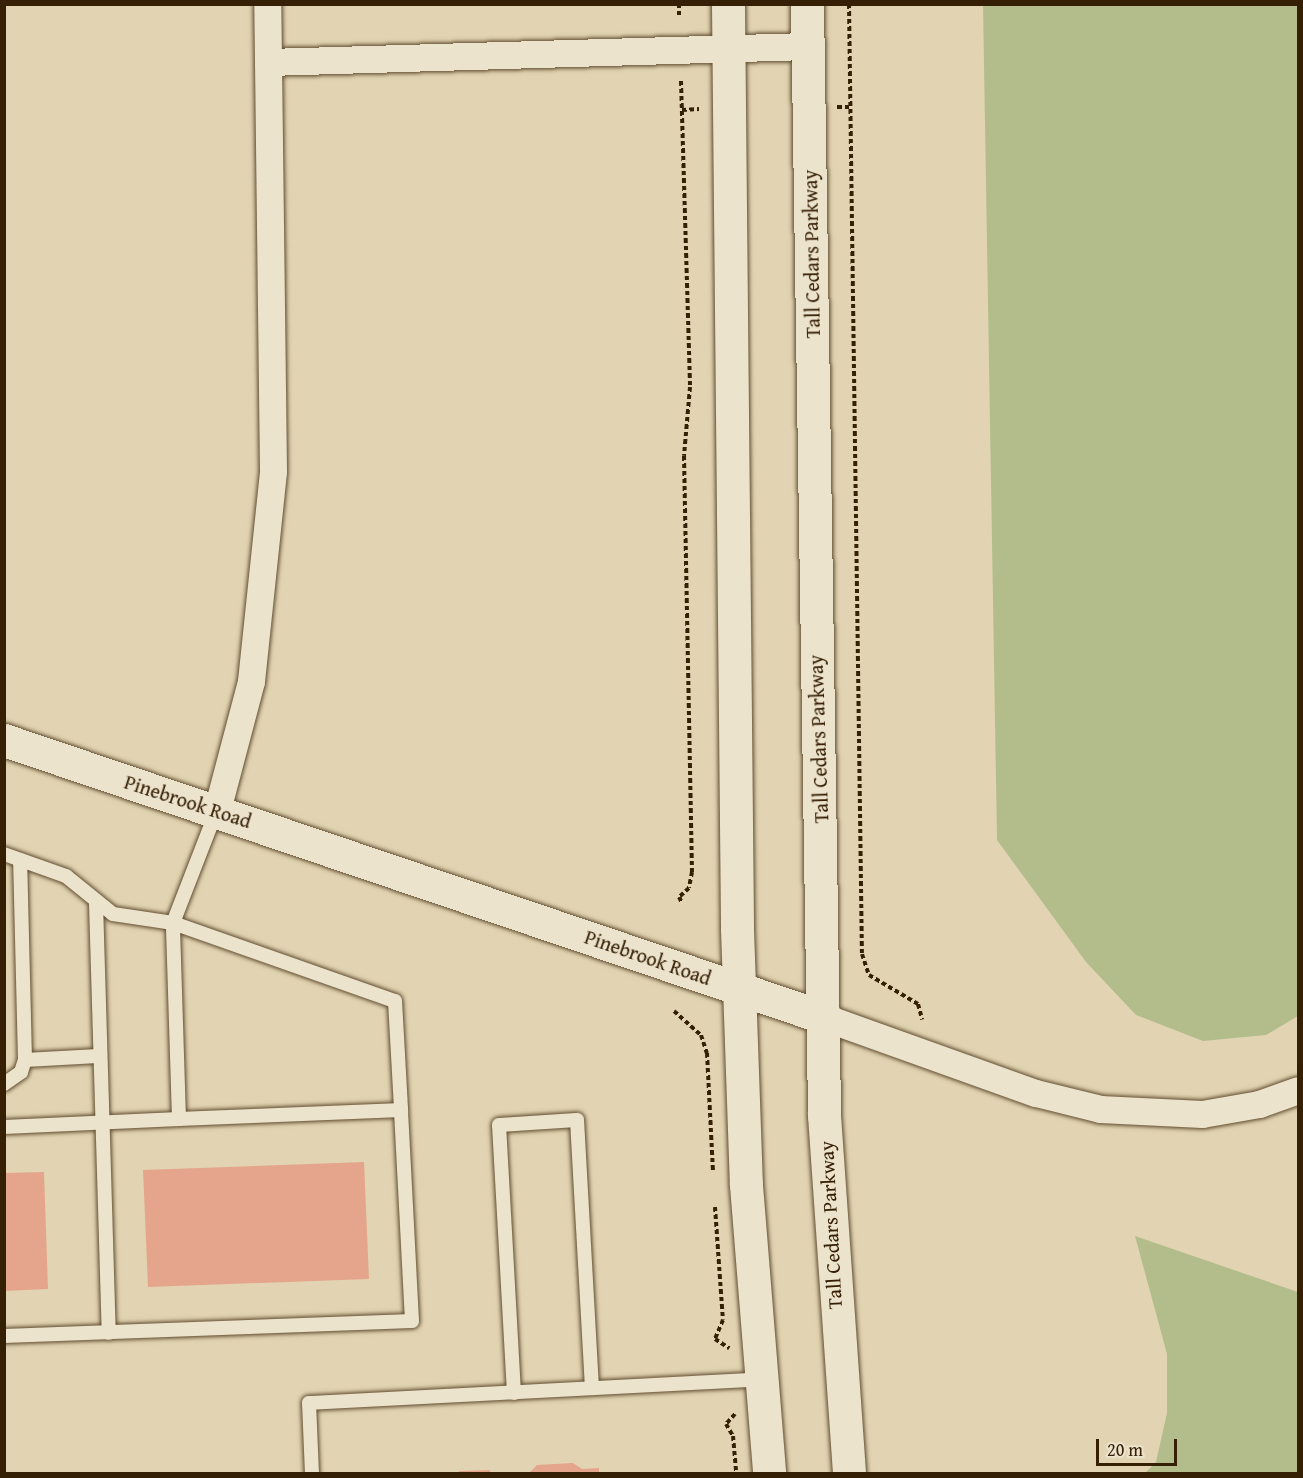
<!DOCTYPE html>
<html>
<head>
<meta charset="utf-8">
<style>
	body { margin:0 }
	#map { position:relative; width:1303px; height:1478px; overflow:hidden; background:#e2d4b2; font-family:"Gentium Book Plus",serif }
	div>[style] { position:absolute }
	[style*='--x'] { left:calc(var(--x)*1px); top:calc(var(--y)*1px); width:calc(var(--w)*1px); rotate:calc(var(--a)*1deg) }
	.green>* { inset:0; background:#b3bd8c }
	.building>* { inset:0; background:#e4a58c }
	.path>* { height:4px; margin-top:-2px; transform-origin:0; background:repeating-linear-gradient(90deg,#362005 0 4.5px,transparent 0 7.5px) }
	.roads { filter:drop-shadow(0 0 2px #614d30) drop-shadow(0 0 2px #614d30) }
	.service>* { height:14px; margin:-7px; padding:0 7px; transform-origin:7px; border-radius:7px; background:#ece3cd }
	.minor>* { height:27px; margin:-13.5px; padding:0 13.5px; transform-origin:13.5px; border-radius:13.5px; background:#ece3cd }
	.tertiary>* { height:33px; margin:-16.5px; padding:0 16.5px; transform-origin:16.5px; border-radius:16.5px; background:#ece3cd }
	.secondary>* { height:33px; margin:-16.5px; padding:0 16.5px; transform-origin:16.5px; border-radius:16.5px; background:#ece3cd }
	span { translate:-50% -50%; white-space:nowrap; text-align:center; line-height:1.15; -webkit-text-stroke:6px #ece3cd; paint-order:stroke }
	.street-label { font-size:20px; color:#362005 }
	.frame { position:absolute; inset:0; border:6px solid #362005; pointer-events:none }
	.scale { position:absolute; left:1096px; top:1439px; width:81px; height:27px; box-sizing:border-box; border:3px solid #362005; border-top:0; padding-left:8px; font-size:18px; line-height:21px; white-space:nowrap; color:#362005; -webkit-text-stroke:4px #ece3cd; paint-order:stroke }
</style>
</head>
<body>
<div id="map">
	<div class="green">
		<i style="clip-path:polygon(983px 5px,1298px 5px,1298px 1016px,1266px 1035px,1203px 1041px,1136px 1015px,1086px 962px,997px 840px)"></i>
		<i style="clip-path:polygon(1135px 1236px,1298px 1292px,1298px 1473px,1145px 1473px,1156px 1462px,1167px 1413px,1167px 1354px)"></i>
	</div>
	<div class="building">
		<i style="clip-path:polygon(364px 1162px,369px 1279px,148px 1287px,143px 1170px)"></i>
		<i style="clip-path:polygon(44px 1172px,48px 1289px,4px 1291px,4px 1173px)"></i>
		<i style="clip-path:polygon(573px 1463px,582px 1469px,599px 1468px,599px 1474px,528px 1474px,537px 1465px)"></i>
		<i style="clip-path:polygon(490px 1470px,490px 1474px,459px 1474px,459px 1471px)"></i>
	</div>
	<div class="path">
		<i style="--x:679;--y:4;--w:11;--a:90"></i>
		<i style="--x:849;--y:4;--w:950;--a:89.22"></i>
		<i style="--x:862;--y:954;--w:22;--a:72"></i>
		<i style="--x:869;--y:975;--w:57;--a:30.6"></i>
		<i style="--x:918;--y:1004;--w:16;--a:75"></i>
		<i style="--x:681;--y:81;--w:306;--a:88.3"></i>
		<i style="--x:690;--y:387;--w:69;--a:95"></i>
		<i style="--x:684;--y:456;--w:416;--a:88.9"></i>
		<i style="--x:692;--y:872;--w:16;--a:101"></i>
		<i style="--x:689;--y:888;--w:13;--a:138"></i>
		<i style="--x:679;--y:897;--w:7;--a:63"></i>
		<i style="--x:837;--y:107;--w:14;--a:0"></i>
		<i style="--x:682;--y:110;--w:17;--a:-3"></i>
		<i style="--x:674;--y:1011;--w:36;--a:42"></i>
		<i style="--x:701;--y:1035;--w:19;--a:72"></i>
		<i style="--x:707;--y:1053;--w:120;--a:87.1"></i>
		<i style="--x:715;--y:1207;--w:113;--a:86"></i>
		<i style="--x:723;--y:1320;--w:21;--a:113"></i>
		<i style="--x:715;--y:1339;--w:17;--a:33"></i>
		<i style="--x:735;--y:1414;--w:13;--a:132"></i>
		<i style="--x:726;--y:1424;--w:14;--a:60"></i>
		<i style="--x:733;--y:1436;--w:38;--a:85"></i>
	</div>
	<div class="roads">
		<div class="service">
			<i style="--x:4;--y:854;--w:66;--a:19.5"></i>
			<i style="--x:66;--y:876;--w:60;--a:39"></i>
			<i style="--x:113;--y:914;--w:61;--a:8.5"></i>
			<i style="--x:173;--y:923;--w:235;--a:19.4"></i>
			<i style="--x:395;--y:1001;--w:109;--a:86.8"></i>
			<i style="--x:401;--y:1110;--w:222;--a:177.7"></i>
			<i style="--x:179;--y:1119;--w:196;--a:-91.8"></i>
			<i style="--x:173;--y:923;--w:119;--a:-68.8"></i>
			<i style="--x:96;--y:903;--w:430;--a:88.3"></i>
			<i style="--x:25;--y:1060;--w:73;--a:-3.1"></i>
			<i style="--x:4;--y:1084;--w:21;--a:-35"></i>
			<i style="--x:21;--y:1072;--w:13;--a:-72"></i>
			<i style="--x:25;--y:1060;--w:200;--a:-91.4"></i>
			<i style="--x:4;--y:1127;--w:175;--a:-2.6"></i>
			<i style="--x:4;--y:1336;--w:408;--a:-2.1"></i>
			<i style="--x:412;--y:1321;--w:211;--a:-93"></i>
			<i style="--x:514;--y:1393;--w:268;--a:-93.2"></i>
			<i style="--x:499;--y:1125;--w:78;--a:-3.7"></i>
			<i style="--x:577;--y:1120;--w:268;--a:86.8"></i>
			<i style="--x:312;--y:1474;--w:71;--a:-92.4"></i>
			<i style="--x:309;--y:1403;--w:453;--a:-3"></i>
		</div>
		<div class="minor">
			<i style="--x:268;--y:62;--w:539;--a:-1.7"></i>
			<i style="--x:217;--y:810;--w:133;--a:-75.2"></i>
			<i style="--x:251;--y:681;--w:211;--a:-84"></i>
			<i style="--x:273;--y:471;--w:467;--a:-90.7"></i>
			<i style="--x:826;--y:1018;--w:223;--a:19.7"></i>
			<i style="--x:1036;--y:1093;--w:66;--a:14"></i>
			<i style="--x:1100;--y:1109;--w:102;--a:2.8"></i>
			<i style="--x:1202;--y:1114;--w:58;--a:-10"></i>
			<i style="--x:1259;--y:1104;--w:41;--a:-19.7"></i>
		</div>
		<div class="tertiary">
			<i style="--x:4;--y:740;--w:868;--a:18.69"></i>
		</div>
		<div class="secondary">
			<i style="--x:728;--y:4;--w:925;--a:89.44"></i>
			<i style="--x:737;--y:929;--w:256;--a:88"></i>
			<i style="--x:746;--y:1185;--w:290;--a:85.4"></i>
			<i style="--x:807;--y:4;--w:1111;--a:89.12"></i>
			<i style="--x:824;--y:1115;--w:360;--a:86"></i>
		</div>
	</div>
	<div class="street-label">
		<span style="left:811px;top:254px;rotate:-91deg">Tall Cedars Parkway</span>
		<span style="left:818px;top:739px;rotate:-92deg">Tall Cedars Parkway</span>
		<span style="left:188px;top:801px;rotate:18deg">Pinebrook Road</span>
		<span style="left:648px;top:957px;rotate:19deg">Pinebrook Road</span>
		<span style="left:830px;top:1225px;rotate:-93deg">Tall Cedars Parkway</span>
	</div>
	<div class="frame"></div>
	<div class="scale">20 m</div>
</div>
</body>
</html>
